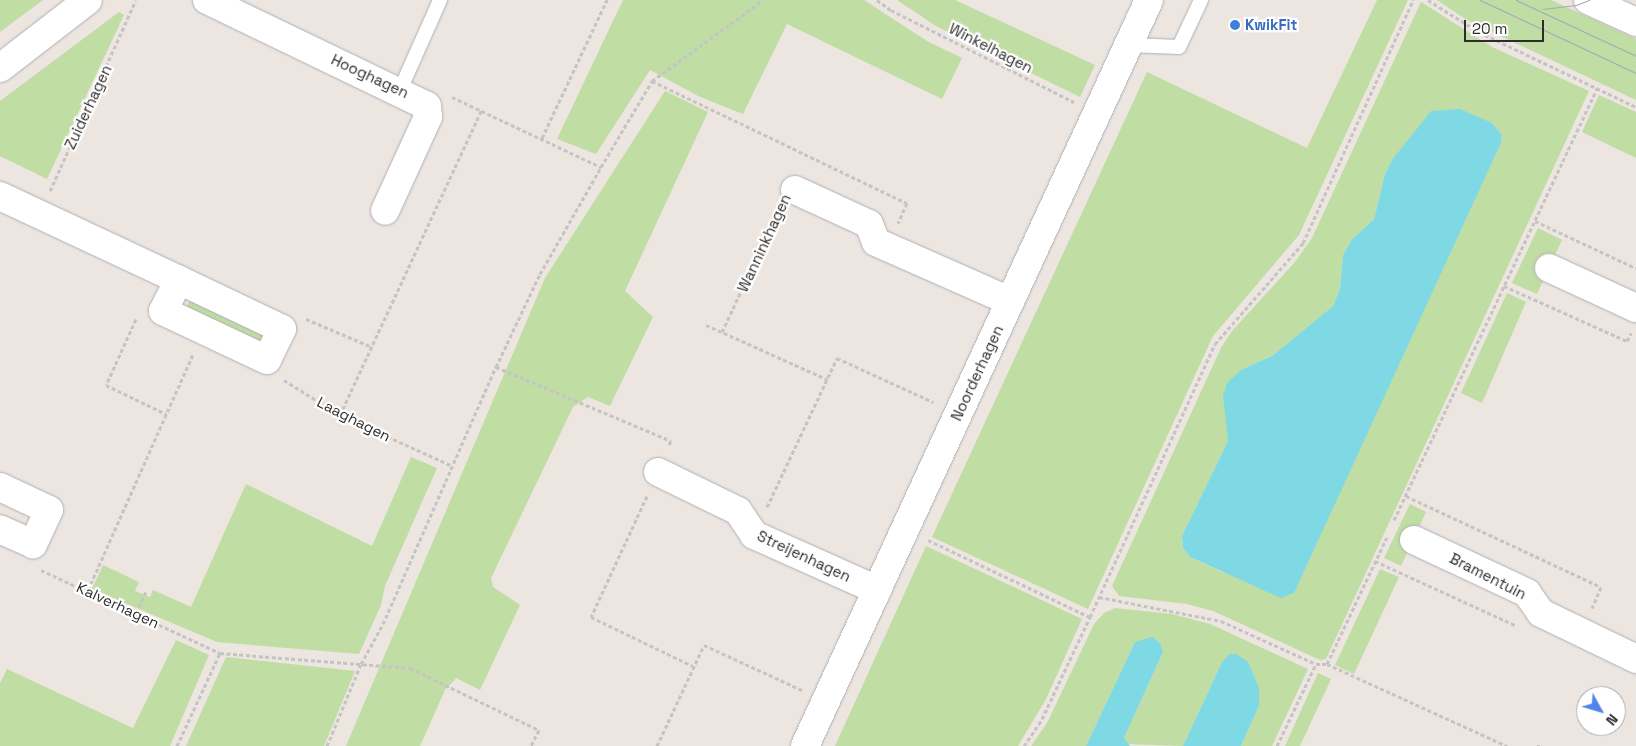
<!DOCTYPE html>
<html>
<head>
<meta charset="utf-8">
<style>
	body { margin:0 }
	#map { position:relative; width:1636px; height:746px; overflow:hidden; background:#ece5e0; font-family:"Space Grotesk",sans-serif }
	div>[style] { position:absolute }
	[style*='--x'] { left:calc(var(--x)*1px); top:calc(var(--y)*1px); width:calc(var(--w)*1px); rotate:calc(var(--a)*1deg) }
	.green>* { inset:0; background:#c0dda3 }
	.water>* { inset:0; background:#7ed9e4 }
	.path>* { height:3px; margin-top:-1.5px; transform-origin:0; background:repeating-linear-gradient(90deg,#c4c4c4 0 4px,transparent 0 6.5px) }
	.roads { filter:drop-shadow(0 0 1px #adb0b7) drop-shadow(0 0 1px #adb0b7) }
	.lane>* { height:14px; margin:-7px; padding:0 7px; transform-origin:7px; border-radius:7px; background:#fff }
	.street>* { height:28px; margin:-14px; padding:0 14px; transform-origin:14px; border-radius:14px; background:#fff }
	.secondary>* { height:28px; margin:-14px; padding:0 14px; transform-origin:14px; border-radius:14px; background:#fff }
	.tram>* { height:1px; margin:-0.5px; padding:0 0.5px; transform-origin:0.5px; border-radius:0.5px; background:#a3a9b5 }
	.dots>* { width:14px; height:14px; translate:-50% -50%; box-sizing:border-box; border:2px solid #fff; border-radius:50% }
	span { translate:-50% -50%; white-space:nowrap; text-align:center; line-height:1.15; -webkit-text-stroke:4.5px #fff; paint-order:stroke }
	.shop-label { font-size:15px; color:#366cbe; font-weight:700 }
	.left { translate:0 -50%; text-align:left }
	.street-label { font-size:15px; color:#2c2c2c }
	.north { position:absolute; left:1576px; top:686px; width:50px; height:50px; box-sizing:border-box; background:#fff; border:1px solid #ababab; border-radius:50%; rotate:129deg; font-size:14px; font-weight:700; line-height:20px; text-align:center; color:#2c2c2c }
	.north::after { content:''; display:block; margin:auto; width:18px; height:22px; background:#5185e9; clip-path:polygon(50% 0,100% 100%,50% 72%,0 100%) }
	.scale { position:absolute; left:1464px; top:20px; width:80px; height:22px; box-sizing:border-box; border:2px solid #2c2c2c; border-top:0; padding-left:6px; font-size:15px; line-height:18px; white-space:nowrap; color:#2c2c2c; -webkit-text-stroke:4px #fff; paint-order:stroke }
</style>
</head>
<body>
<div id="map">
	<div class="green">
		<i style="clip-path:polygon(0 0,43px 0,0 32px)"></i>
		<i style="clip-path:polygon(623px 0,864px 0,927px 41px,962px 58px,942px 99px,787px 24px,743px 114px,700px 97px,650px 70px,596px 154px,557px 139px)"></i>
		<i style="clip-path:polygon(897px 0,955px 0,1095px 65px,1080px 97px,936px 26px)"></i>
		<i style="clip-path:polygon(1377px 0,1408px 0,1299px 235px,1213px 336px,1088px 609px,932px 537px,1147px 72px,1307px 148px)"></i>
		<i style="clip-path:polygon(1437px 0,1551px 0,1636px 39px,1636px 100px,1467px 20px)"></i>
		<i style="clip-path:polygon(evenodd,1421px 2px,1492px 47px,1589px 91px,1326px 659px,1320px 660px,1213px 611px,1187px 604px,1119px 596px,1112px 586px,1221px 348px,1232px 331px,1295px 262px,1312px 238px,1421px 2px,1478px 119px,1492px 123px,1502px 135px,1501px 143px,1366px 434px,1224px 573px,1190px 557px,1183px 548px,1182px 536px,1228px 441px,1241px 370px,1272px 356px,1333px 306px,1340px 289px,1343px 255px,1352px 239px,1374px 219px,1385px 174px,1392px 160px,1478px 119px)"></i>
		<i style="clip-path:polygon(119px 12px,124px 15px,47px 179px,0 156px,0 101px)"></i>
		<i style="clip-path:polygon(665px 91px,708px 112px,625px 291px,653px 317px,610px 406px,588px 397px,573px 407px,491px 578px,493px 587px,520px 605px,480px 690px,456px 678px,445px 690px,420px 746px,346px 746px,545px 278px)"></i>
		<i style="clip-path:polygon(1599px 95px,1636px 112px,1636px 158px,1582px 132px)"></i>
		<i style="clip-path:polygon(1538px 228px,1562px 240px,1537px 294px,1512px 283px)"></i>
		<i style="clip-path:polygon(1507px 293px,1526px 302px,1482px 403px,1461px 393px)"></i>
		<i style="clip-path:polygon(191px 297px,265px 332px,259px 343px,186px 309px)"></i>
		<i style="clip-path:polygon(411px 457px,437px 468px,385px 586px,381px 605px,359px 654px,217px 642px,92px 589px,103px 565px,139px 582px,135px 591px,150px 597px,153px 590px,191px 607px,246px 484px,372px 546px)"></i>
		<i style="clip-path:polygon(1410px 504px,1426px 512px,1401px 566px,1384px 558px)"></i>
		<i style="clip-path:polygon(926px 546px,1082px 619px,1046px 699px,1018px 746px,835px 746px)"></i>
		<i style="clip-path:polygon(1380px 569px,1399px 577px,1354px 674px,1335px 665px)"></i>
		<i style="clip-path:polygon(1115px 608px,1172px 614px,1210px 624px,1308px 669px,1272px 746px,1241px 746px,1259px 706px,1222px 662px,1183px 746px,1126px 744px,1124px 738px,1163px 652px,1135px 642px,1086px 746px,1031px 746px,1047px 723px,1094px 624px,1104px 613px)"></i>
		<i style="clip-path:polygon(176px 640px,209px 655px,170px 746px,0 746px,0 683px,7px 669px,133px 728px)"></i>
		<i style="clip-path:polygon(226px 657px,355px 671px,324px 746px,186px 746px)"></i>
		<i style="clip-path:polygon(1318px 673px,1331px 679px,1300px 746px,1285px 746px)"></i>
	</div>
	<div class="water">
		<i style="clip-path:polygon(1460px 109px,1492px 123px,1502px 135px,1501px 143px,1294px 593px,1281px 598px,1190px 557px,1183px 548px,1182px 536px,1228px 441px,1223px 396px,1227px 383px,1241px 370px,1272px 356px,1333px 306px,1340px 289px,1343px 255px,1352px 239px,1374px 219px,1385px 174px,1392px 160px,1431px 111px)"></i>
		<i style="clip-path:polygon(1152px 637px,1160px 643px,1163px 652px,1124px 738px,1130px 746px,1086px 746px,1135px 642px)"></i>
		<i style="clip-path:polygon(1230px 654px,1236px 654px,1248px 662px,1259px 688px,1259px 706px,1241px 746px,1183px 746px,1222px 662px)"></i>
	</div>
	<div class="path">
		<i style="--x:877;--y:0;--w:17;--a:36"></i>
		<i style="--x:891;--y:10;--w:205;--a:26.7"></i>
		<i style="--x:1428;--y:0;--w:60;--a:32.1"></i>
		<i style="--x:1479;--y:32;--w:174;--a:25.5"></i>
		<i style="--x:652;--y:81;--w:283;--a:25.6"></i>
		<i style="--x:907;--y:203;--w:22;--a:114"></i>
		<i style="--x:452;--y:97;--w:165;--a:25.2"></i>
		<i style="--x:542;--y:138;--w:153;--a:-64.8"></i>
		<i style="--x:50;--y:191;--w:209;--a:-65.8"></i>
		<i style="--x:1535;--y:221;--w:111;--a:25"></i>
		<i style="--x:1504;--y:286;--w:135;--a:24.1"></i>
		<i style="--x:1627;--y:341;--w:9;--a:-63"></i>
		<i style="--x:136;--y:319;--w:72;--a:114.4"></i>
		<i style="--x:106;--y:385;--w:67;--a:25.8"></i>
		<i style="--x:306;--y:319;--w:72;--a:23"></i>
		<i style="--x:706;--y:325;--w:133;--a:24.1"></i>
		<i style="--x:722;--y:332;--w:135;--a:-65"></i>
		<i style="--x:496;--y:367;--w:190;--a:22.9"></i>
		<i style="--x:671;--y:441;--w:6;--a:121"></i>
		<i style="--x:284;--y:380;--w:66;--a:32"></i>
		<i style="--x:340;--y:415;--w:121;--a:24.4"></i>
		<i style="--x:340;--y:415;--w:337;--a:-65.1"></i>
		<i style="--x:647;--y:496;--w:133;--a:114.8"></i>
		<i style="--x:591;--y:617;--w:113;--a:25.7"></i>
		<i style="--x:1406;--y:496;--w:215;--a:25"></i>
		<i style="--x:1601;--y:587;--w:23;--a:113"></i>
		<i style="--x:767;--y:507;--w:165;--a:-64.8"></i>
		<i style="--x:837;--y:358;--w:106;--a:24.6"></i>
		<i style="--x:1394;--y:520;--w:477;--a:-64.8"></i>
		<i style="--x:928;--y:540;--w:179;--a:25.4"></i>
		<i style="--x:1375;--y:561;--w:154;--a:24.6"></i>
		<i style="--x:41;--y:570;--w:197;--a:24.9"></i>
		<i style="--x:220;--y:653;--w:191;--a:4.5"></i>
		<i style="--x:410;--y:668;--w:143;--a:25.7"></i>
		<i style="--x:539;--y:730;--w:18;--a:117"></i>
		<i style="--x:88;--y:590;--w:258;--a:-66"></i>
		<i style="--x:1099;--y:597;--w:124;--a:11.1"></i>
		<i style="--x:1221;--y:621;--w:104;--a:24.4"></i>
		<i style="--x:1316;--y:664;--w:11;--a:0"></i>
		<i style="--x:1327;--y:664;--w:198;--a:24.5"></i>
		<i style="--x:136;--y:613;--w:23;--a:-65"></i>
		<i style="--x:1327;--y:664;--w:140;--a:-64.7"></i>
		<i style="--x:177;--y:746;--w:102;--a:-65.2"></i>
		<i style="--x:327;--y:746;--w:89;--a:-67.5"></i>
		<i style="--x:361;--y:664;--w:46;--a:-61.2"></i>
		<i style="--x:383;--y:624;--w:281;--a:-66.3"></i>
		<i style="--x:496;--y:367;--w:103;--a:-64.7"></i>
		<i style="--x:540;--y:274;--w:123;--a:-60.3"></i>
		<i style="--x:601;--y:167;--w:100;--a:-59.3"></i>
		<i style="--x:652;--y:81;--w:137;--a:-36.1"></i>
		<i style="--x:657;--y:746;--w:111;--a:-65"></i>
		<i style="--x:704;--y:645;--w:108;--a:24.7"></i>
		<i style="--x:1024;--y:746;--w:32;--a:-56"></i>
		<i style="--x:1042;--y:719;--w:113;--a:-64.8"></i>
		<i style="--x:1090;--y:617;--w:300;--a:-65.4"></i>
		<i style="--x:1215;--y:344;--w:134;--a:-48.9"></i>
		<i style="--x:1303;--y:243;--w:267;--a:-65.6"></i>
		<i style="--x:1277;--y:746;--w:91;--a:-64.6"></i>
		<i style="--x:1537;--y:746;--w:3;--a:0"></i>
	</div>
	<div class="roads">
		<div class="lane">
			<i style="--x:1128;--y:45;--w:51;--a:2.2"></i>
			<i style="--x:1179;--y:47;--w:52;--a:-64.9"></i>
			<i style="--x:400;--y:90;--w:98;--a:-66"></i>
		</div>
		<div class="street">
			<i style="--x:207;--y:0;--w:244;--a:25.7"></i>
			<i style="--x:427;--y:106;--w:11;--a:85"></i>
			<i style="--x:428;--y:117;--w:103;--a:114.6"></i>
			<i style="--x:0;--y:68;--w:111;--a:-37.7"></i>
			<i style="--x:795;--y:190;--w:81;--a:24.7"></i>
			<i style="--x:869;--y:224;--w:19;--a:69"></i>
			<i style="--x:876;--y:242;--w:146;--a:23.8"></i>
			<i style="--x:0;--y:196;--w:198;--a:25.1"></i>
			<i style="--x:179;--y:280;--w:114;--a:25.4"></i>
			<i style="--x:282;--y:329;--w:34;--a:116"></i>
			<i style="--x:267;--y:360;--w:115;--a:-154.8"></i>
			<i style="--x:163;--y:311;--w:35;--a:-63"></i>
			<i style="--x:1549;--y:268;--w:96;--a:24.7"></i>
			<i style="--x:658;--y:472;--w:89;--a:26"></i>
			<i style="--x:738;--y:511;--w:29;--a:56"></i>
			<i style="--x:754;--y:535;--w:135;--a:24.1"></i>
			<i style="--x:0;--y:487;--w:54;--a:25.1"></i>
			<i style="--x:49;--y:510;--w:38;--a:115"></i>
			<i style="--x:33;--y:544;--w:36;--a:-156"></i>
			<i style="--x:1414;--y:540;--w:125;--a:25.1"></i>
			<i style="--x:1527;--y:593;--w:24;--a:55"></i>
			<i style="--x:1541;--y:613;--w:106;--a:25.8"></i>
			<i style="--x:805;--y:746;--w:821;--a:-65.24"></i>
		</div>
		<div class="secondary">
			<i style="--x:1588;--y:0;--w:53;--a:24.6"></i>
		</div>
	</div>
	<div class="tram">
		<i style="--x:1480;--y:0;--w:172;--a:25.1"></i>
		<i style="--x:1516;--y:0;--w:132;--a:25"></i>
		<i style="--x:1543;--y:9;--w:33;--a:-7"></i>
		<i style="--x:1576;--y:5;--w:14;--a:-21"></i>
	</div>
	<div class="dots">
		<i style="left:1235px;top:25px;background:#3f7fe0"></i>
	</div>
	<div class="shop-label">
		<span class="left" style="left:1245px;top:25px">KwikFit</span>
	</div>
	<div class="street-label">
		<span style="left:991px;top:48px;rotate:27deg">Winkelhagen</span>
		<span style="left:370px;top:76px;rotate:25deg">Hooghagen</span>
		<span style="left:88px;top:107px;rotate:-65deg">Zuiderhagen</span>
		<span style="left:764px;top:243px;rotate:-65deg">Wanninkhagen</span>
		<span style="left:977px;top:373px;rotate:-65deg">Noorderhagen</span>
		<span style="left:354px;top:419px;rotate:27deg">Laaghagen</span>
		<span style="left:804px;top:556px;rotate:25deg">Streijenhagen</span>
		<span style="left:1488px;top:576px;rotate:27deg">Bramentuin</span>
		<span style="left:118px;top:605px;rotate:25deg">Kalverhagen</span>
	</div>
	<div class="north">N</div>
	<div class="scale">20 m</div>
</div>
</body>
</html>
